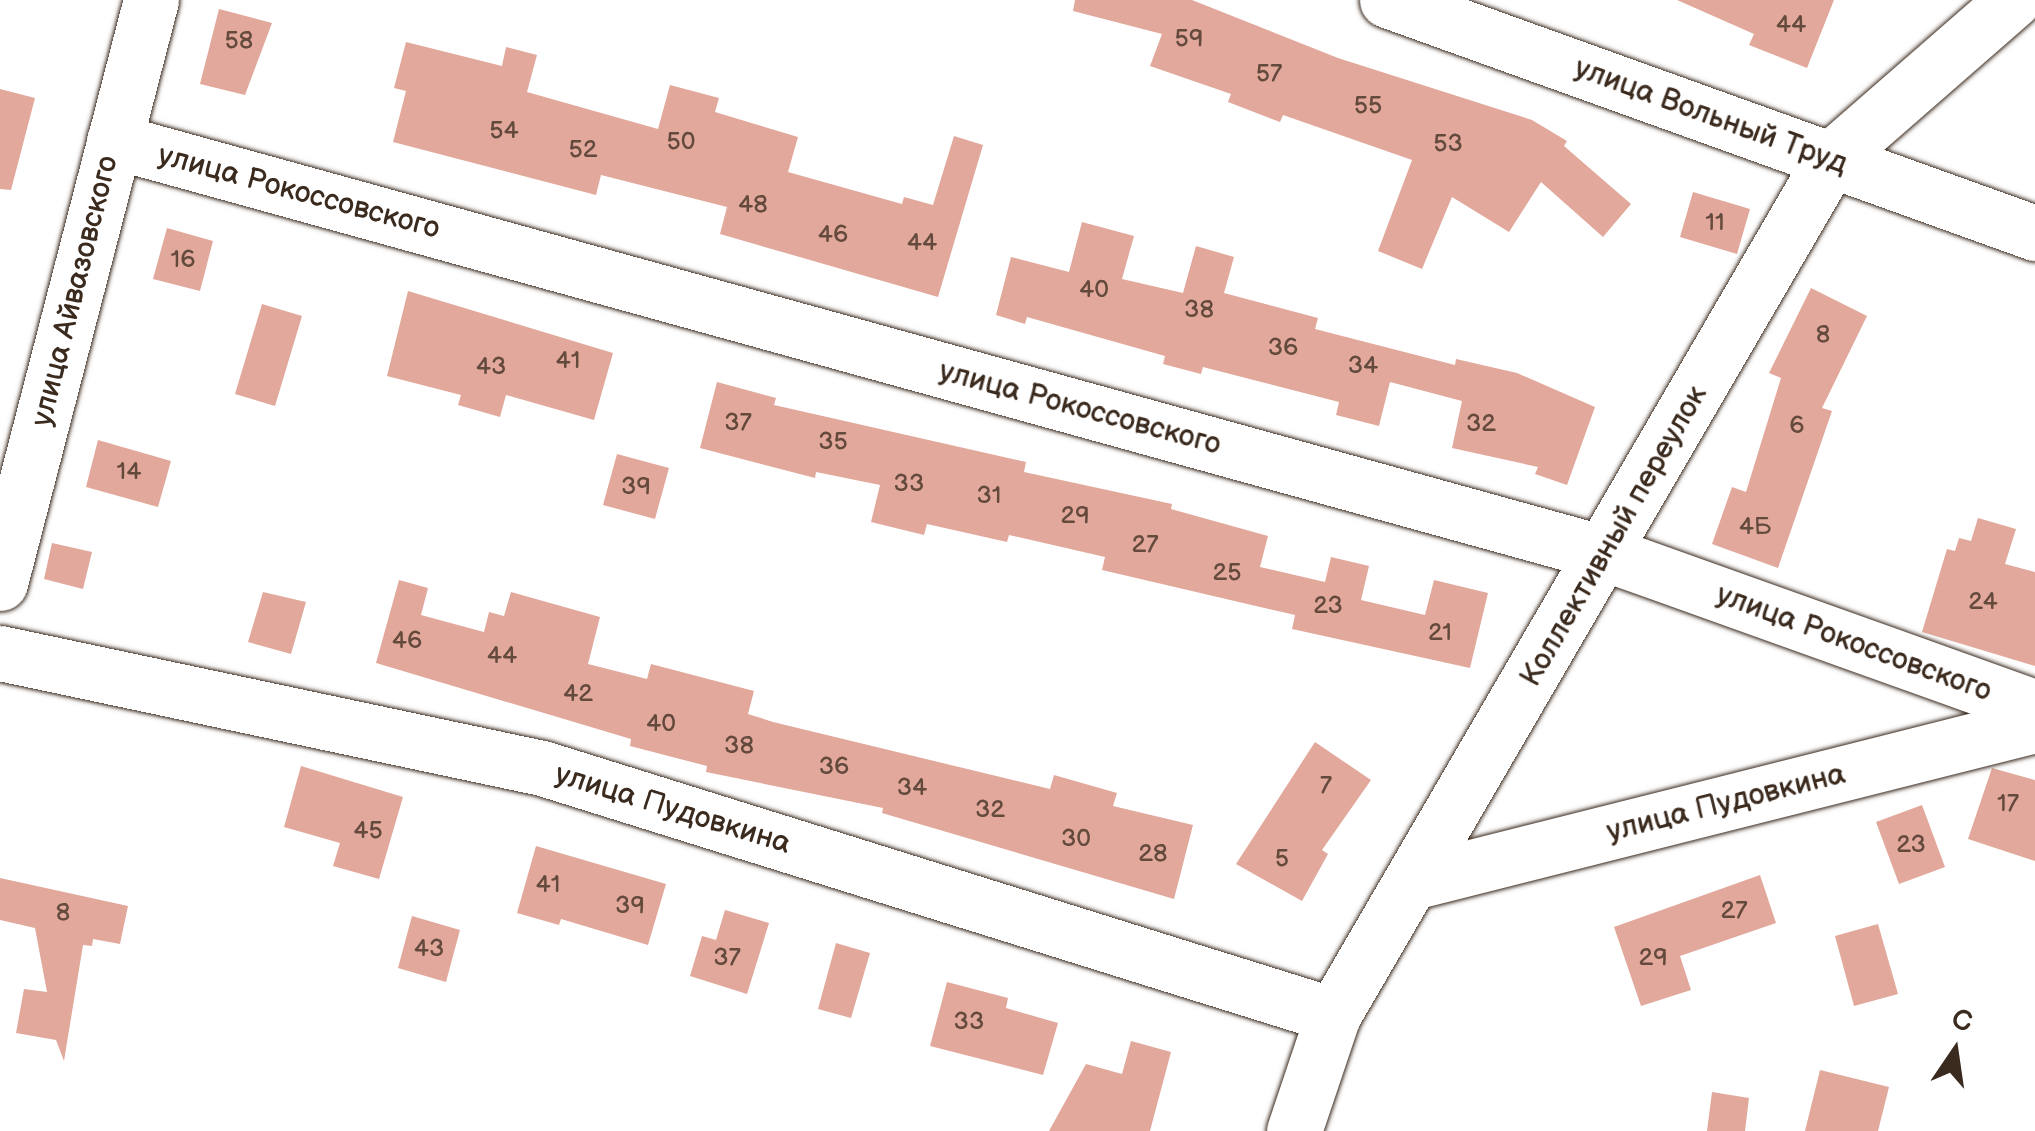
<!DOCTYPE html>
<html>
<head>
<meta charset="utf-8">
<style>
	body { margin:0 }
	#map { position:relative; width:2035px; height:1131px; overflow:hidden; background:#fff; font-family:"Balsamiq Sans",sans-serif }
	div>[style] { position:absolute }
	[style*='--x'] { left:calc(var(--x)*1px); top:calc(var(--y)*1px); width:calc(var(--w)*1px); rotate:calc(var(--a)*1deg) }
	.building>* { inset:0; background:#e1a89b }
	.roads { filter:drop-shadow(0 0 2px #3b2a1e) drop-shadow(0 0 2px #3b2a1e) }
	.minor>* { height:55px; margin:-27.5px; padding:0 27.5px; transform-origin:27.5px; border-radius:27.5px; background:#fff }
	span { translate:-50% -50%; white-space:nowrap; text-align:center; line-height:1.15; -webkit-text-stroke:9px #fff; paint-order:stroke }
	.number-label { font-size:25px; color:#644a3d }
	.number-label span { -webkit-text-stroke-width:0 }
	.street-label { font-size:30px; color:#3b2a1e }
	.north { position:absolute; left:1905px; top:1001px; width:100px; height:100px; -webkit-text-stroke:8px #fff; paint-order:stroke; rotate:13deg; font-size:28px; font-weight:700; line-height:40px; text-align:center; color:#3b2a1e }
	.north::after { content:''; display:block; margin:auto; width:35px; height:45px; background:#3b2a1e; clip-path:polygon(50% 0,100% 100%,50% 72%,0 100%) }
</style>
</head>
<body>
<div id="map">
	<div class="building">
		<i style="clip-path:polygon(1075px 0,1192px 0,1338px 58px,1532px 120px,1567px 141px,1564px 146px,1631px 204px,1603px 237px,1541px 182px,1509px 232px,1452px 197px,1422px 269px,1378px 251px,1412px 160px,1283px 115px,1280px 122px,1228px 102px,1231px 94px,1150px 66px,1162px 34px,1073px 11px)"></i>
		<i style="clip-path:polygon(1677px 0,1834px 0,1807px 68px,1749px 45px,1754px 34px)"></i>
		<i style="clip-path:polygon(219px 9px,272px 23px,245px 95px,200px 84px)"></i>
		<i style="clip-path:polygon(406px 42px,502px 66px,506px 47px,537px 55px,527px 92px,658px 129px,670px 85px,719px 98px,715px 112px,798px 137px,788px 172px,902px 204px,904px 197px,933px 205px,954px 136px,983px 145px,938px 297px,720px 234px,727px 207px,601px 175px,596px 195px,393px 142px,406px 91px,394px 88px)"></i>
		<i style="clip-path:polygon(0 89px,35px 98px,11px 190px,0 189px)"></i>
		<i style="clip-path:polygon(1693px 192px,1750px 209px,1737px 254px,1680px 237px)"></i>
		<i style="clip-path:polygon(1082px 222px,1134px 236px,1122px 279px,1183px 293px,1196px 246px,1234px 257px,1224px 293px,1318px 318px,1315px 329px,1455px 365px,1456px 359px,1517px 373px,1595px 407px,1567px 485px,1535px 474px,1538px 467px,1452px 448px,1462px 401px,1390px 382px,1379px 426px,1336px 415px,1339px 402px,1203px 367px,1201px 374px,1163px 364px,1165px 356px,1027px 317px,1025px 324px,996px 315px,1011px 257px,1069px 272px)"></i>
		<i style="clip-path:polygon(167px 228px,213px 241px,200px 291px,153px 279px)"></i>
		<i style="clip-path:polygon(1811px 288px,1867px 316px,1822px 408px,1832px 411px,1778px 568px,1712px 544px,1732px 487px,1746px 492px,1781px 378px,1769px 373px)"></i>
		<i style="clip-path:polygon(408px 291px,613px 353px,594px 420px,506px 395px,500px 417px,458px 405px,461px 395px,387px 376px)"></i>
		<i style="clip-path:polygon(262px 304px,302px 316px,275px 406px,235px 394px)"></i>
		<i style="clip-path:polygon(717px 382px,776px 398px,774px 405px,1026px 462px,1024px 472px,1172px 504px,1171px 509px,1268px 536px,1260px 567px,1325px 582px,1331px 557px,1369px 566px,1361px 600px,1425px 615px,1434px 580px,1488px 593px,1470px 668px,1292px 629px,1295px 615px,1102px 570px,1105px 557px,1009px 535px,1007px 542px,927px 524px,924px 535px,871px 522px,880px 485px,816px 472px,815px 478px,700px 448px)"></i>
		<i style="clip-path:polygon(98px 440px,171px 461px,158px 507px,86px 487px)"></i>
		<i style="clip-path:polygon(617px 454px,669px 468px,655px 519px,603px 505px)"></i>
		<i style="clip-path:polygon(1978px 518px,2016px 529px,2005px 564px,2035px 572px,2035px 666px,1922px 632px,1947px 549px,1955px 551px,1959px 538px,1971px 541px)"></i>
		<i style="clip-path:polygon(52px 543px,92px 552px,83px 589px,44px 579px)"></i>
		<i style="clip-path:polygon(399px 580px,428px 588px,421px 615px,484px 632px,489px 612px,504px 616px,511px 592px,600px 617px,588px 664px,647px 679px,651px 664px,754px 691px,748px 714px,773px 722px,1050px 789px,1054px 775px,1117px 793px,1113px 806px,1193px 825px,1174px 899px,882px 813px,883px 808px,706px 772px,707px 766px,630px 746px,631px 739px,376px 663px)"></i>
		<i style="clip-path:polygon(263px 592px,306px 602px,291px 654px,248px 642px)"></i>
		<i style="clip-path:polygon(1315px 742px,1371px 780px,1322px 850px,1328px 854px,1302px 901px,1236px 864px)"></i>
		<i style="clip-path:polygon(301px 766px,403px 797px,379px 879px,333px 866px,340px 843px,284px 827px)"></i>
		<i style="clip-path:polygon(1992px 768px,2035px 780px,2035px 861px,1968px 839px)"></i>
		<i style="clip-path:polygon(1922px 805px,1945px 867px,1899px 884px,1876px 822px)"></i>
		<i style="clip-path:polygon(536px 846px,666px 884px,648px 945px,561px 919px,559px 925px,517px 913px)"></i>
		<i style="clip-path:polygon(1760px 875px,1776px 923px,1680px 956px,1691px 990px,1641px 1006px,1614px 927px)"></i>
		<i style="clip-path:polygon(0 878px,128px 906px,120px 944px,93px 939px,92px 946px,83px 945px,64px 1061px,56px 1040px,16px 1033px,24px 989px,47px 992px,35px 928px,0 920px)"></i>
		<i style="clip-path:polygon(725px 910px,769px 923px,747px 994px,690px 976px,702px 936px,716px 940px)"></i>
		<i style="clip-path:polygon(412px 916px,460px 930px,446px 982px,398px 968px)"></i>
		<i style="clip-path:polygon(1878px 924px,1898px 994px,1854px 1006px,1835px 936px)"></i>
		<i style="clip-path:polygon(836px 943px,870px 953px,851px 1018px,818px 1009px)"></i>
		<i style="clip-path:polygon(947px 982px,1008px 998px,1006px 1008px,1058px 1023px,1043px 1075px,930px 1046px)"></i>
		<i style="clip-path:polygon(1131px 1041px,1171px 1052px,1150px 1131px,1049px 1131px,1086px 1064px,1122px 1074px)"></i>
		<i style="clip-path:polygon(1820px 1070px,1889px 1087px,1878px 1131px,1805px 1131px)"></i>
		<i style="clip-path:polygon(1712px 1092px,1749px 1098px,1745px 1131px,1707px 1131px)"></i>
	</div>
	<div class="roads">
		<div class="minor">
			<i style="--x:1387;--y:0;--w:689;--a:19.78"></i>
			<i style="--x:114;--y:141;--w:1546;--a:15.46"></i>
			<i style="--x:1604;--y:553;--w:458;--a:19.7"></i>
			<i style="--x:0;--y:583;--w:602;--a:-75.48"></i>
			<i style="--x:0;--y:653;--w:554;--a:11.98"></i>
			<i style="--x:542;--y:768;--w:829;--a:17.34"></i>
			<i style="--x:1416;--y:881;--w:638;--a:-14.15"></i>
			<i style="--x:1294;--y:1131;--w:122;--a:-71.4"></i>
			<i style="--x:1333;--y:1015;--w:990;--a:-59.81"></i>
			<i style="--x:1831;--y:159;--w:242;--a:-41.1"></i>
		</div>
	</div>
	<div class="number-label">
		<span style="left:1791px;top:25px">44</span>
		<span style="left:1189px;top:39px">59</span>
		<span style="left:239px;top:41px">58</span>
		<span style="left:1269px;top:74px">57</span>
		<span style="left:1368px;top:106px">55</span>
		<span style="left:504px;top:131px">54</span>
		<span style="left:681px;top:142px">50</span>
		<span style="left:1448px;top:144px">53</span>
		<span style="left:583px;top:150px">52</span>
		<span style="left:753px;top:205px">48</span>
		<span style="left:1715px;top:223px">11</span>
		<span style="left:833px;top:235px">46</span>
		<span style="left:922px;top:243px">44</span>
		<span style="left:183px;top:260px">16</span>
		<span style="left:1094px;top:290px">40</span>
		<span style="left:1199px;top:310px">38</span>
		<span style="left:1823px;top:335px">8</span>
		<span style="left:1283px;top:348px">36</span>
		<span style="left:568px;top:361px">41</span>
		<span style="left:1363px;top:366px">34</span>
		<span style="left:491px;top:367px">43</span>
		<span style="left:738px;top:423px">37</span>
		<span style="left:1481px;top:424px">32</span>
		<span style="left:1797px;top:426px">6</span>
		<span style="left:833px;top:442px">35</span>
		<span style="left:129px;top:472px">14</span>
		<span style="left:909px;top:484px">33</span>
		<span style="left:636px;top:487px">39</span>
		<span style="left:989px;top:496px">31</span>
		<span style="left:1075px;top:516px">29</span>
		<span style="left:1755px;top:527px">4Б</span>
		<span style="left:1145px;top:545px">27</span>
		<span style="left:1227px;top:573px">25</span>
		<span style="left:1983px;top:602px">24</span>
		<span style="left:1328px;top:606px">23</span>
		<span style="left:1440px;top:633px">21</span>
		<span style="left:407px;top:641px">46</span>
		<span style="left:502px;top:656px">44</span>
		<span style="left:578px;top:694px">42</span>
		<span style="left:661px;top:724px">40</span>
		<span style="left:739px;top:746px">38</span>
		<span style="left:834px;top:767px">36</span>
		<span style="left:1326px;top:786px">7</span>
		<span style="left:912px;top:788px">34</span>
		<span style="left:2008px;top:804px">17</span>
		<span style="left:990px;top:810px">32</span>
		<span style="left:368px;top:831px">45</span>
		<span style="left:1076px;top:839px">30</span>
		<span style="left:1911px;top:845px">23</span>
		<span style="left:1153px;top:854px">28</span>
		<span style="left:1282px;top:859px">5</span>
		<span style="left:548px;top:885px">41</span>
		<span style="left:630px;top:906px">39</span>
		<span style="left:1734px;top:911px">27</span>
		<span style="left:63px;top:913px">8</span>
		<span style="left:429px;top:949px">43</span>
		<span style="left:727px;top:958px">37</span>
		<span style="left:1653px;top:958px">29</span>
		<span style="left:969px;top:1022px">33</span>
	</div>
	<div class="street-label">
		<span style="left:1711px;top:116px;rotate:20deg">улица Вольный Труд</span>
		<span style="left:299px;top:192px;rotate:15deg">улица Рокоссовского</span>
		<span style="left:75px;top:291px;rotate:-76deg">улица Айвазовского</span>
		<span style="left:1080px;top:408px;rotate:15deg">улица Рокоссовского</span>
		<span style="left:1614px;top:536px;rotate:-60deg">Коллективный переулок</span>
		<span style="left:1854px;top:643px;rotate:20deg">улица Рокоссовского</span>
		<span style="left:1726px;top:803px;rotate:-14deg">улица Пудовкина</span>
		<span style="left:673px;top:809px;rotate:17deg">улица Пудовкина</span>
	</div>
	<div class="north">С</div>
</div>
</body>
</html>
